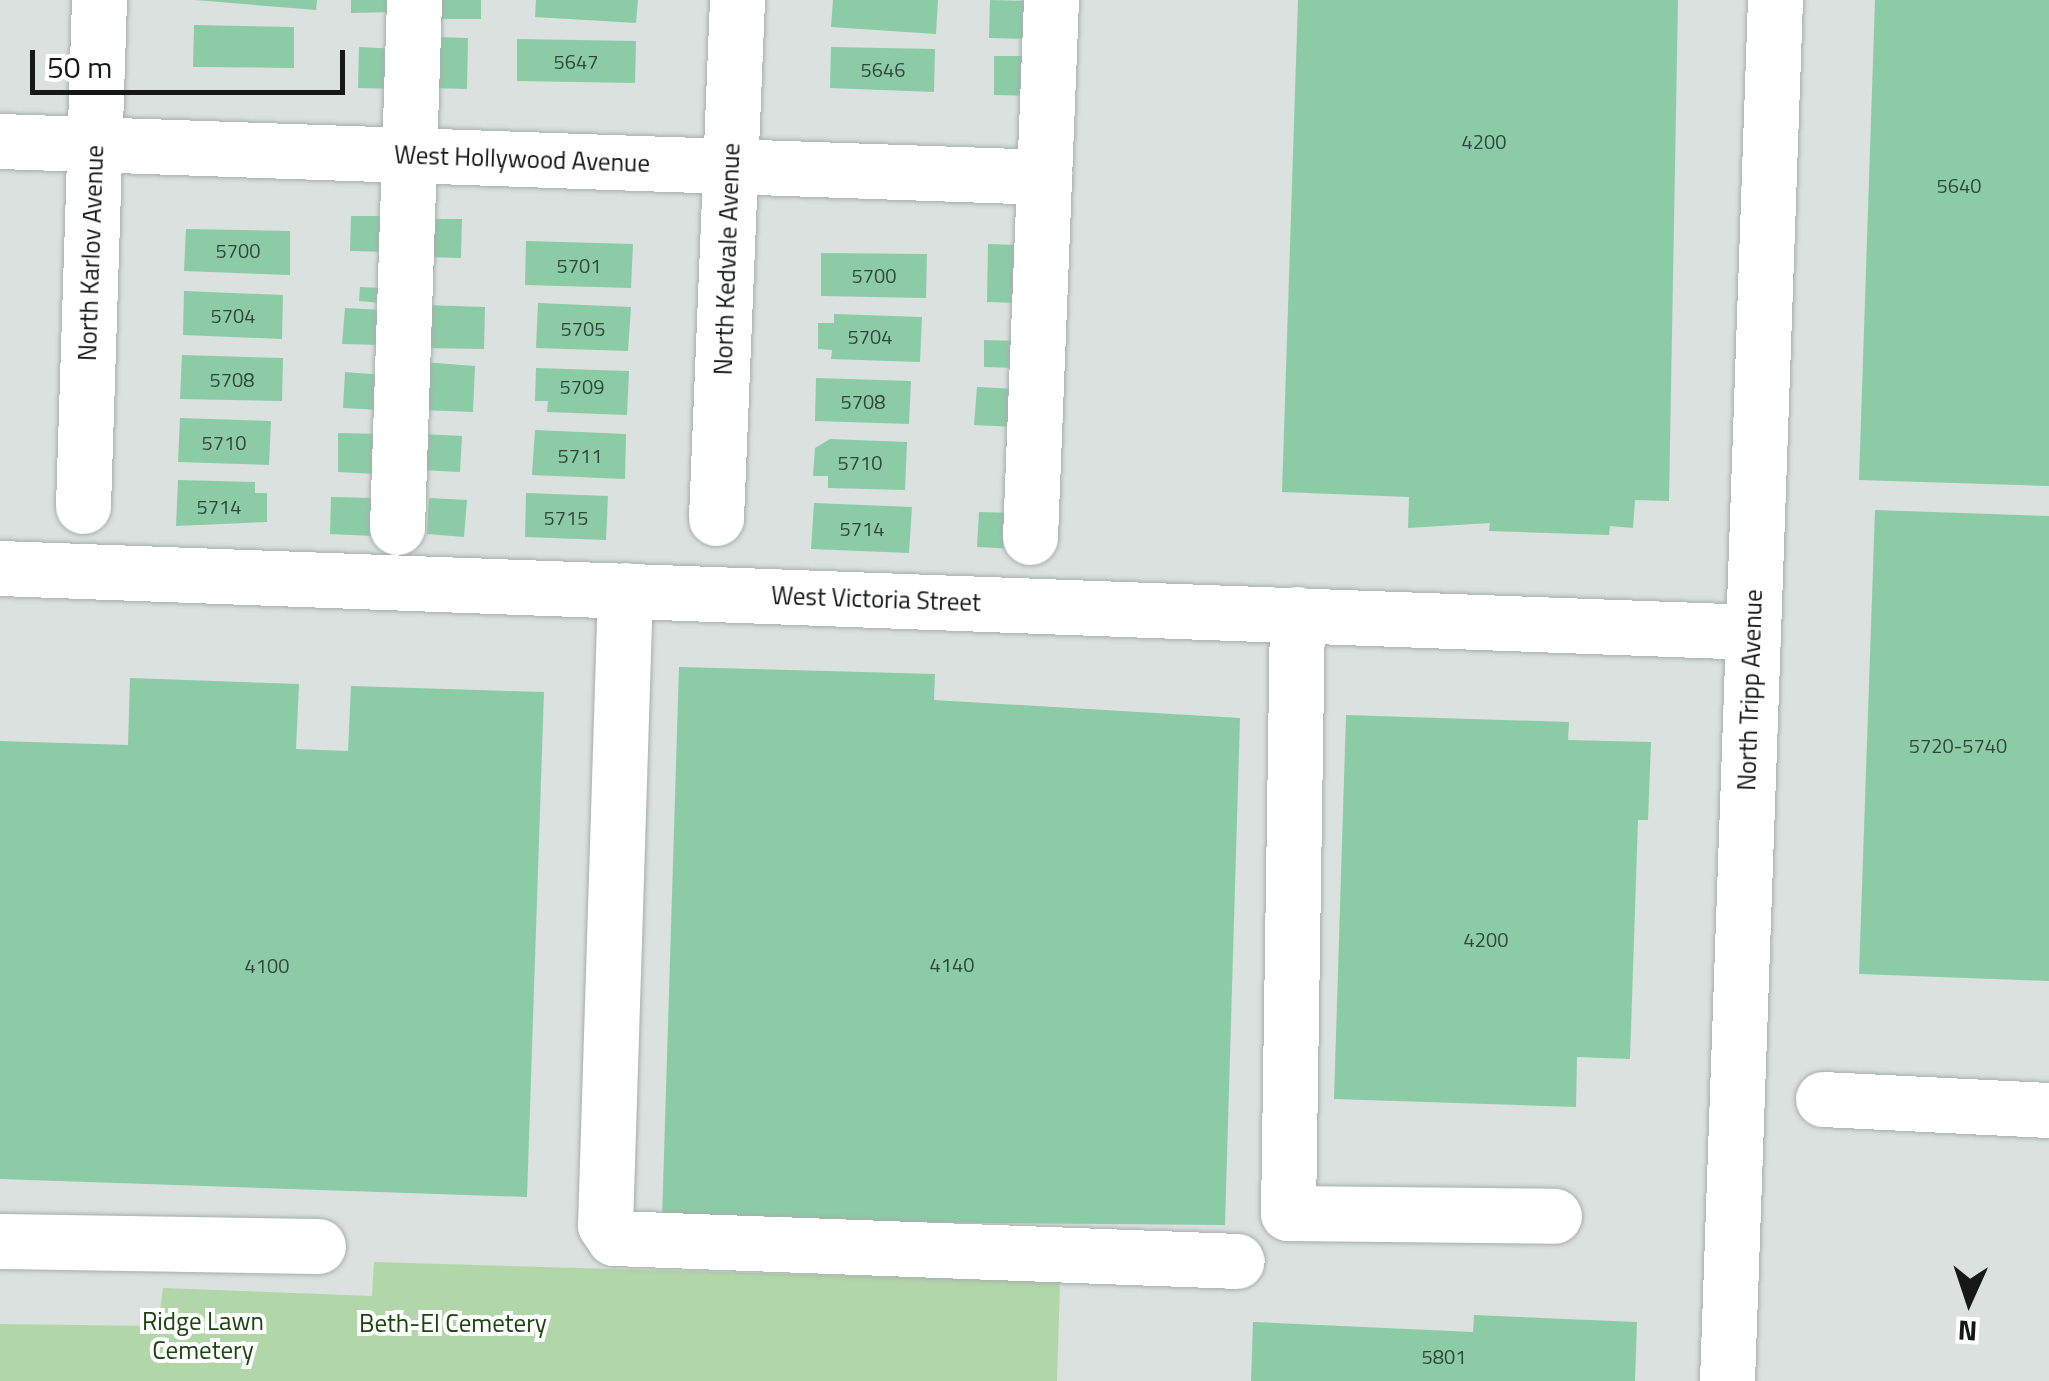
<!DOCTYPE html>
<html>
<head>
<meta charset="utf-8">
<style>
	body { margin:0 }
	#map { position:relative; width:2049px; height:1381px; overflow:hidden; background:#dae1df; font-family:"Titillium Web",sans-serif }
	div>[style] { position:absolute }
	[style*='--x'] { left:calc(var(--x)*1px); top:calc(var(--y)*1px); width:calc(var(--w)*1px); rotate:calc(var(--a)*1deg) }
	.green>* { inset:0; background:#b1d6a8 }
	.building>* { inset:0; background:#8bcca7 }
	.roads { filter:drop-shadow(0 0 2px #a6aeac) drop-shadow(0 0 2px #a6aeac) }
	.minor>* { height:55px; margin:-27.5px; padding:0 27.5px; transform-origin:27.5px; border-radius:27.5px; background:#fff }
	span { translate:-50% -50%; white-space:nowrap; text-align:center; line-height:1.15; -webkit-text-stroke:8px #fff; paint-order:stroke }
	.number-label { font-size:20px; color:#32453b }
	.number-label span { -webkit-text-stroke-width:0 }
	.street-label { font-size:25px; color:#151817 }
	.park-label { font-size:25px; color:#1c4410 }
	.north { position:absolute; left:1919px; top:1251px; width:100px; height:100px; -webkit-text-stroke:8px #fff; paint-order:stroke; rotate:183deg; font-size:28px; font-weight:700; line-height:40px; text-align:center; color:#151817 }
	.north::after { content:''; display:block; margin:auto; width:35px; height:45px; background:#151817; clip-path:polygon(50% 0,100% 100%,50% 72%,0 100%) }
	.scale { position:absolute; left:30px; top:50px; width:315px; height:45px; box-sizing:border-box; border:5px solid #151817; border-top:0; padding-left:12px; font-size:30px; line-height:35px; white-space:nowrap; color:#151817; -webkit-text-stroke:8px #fff; paint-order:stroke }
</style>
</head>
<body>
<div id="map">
	<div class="green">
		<i style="clip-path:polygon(374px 1262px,1060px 1282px,1057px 1381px,0 1381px,0 1324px,158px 1326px,163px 1288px,372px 1296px)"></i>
	</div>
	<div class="building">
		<i style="clip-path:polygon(195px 0,317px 0,316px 10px)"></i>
		<i style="clip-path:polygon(351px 0,399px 0,399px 12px,351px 13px)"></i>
		<i style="clip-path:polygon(442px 0,481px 0,481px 19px,441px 19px)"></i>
		<i style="clip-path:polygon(536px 0,638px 0,636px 23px,535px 17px)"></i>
		<i style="clip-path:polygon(833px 0,938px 0,936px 34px,831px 27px)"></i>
		<i style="clip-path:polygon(990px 0,1033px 1px,1032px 39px,989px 38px)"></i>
		<i style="clip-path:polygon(1298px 0,1678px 0,1669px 501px,1635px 500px,1633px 528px,1610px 526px,1609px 535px,1489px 531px,1490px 523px,1408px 528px,1409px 497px,1282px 492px)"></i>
		<i style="clip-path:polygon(1875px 0,2049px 0,2049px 486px,1859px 480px)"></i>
		<i style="clip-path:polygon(194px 25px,294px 27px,294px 68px,193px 67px)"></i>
		<i style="clip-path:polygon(434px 37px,468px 38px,467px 89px,432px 88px)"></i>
		<i style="clip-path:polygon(517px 39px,636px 41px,635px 83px,517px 81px)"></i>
		<i style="clip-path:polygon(359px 47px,400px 49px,399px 89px,358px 88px)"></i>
		<i style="clip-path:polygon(831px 47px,935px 49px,934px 92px,830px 88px)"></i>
		<i style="clip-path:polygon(994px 56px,1035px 56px,1034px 96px,994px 95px)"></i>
		<i style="clip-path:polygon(351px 216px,392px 216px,391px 252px,350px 251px)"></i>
		<i style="clip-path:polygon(428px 219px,462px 219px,461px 258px,426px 257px)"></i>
		<i style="clip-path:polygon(186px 229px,290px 231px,290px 275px,184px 271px)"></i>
		<i style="clip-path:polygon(526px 241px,633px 244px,631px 288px,525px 285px)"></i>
		<i style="clip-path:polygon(988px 244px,1022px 245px,1020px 303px,987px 302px)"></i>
		<i style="clip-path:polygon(821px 253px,927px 254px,926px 298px,821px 296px)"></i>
		<i style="clip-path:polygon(360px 287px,381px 288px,381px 303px,359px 301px)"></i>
		<i style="clip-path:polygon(184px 291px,283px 295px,282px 339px,183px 335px)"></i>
		<i style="clip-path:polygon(538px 303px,631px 307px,628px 351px,536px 348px)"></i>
		<i style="clip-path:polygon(424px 305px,485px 307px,484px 349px,424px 348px)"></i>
		<i style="clip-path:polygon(345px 308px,384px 310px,382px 345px,342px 344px)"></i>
		<i style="clip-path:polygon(834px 314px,922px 317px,920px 362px,831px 359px,832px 350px,818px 349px,818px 323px,834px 323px)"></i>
		<i style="clip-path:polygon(984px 340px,1022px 341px,1020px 368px,984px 367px)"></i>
		<i style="clip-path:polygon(182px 355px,283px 358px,282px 401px,180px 399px)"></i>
		<i style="clip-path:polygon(423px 362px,475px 366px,473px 412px,421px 410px)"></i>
		<i style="clip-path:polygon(536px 368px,629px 371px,627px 415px,547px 412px,548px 401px,535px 401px)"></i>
		<i style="clip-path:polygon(345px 372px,384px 375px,382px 410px,343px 408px)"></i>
		<i style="clip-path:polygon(816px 378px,911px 381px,909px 424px,815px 421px)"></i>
		<i style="clip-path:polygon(977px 387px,1019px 389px,1017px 427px,974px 425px)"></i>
		<i style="clip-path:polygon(180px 418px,271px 421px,269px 465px,178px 462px)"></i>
		<i style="clip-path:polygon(535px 430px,626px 434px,625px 479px,532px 475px)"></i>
		<i style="clip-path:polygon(338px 433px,381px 434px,379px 474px,338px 472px)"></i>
		<i style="clip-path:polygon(422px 434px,462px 436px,460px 472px,420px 470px)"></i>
		<i style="clip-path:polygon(830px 439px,907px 442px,905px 490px,828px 488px,828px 476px,813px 476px,815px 448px)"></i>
		<i style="clip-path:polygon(178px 480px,255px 482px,255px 493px,267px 493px,267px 522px,176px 526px)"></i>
		<i style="clip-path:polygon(526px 493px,608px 496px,606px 540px,525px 537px)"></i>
		<i style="clip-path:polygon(331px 497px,375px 498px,373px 536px,330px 534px)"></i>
		<i style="clip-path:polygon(429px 498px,467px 500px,464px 537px,427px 534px)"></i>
		<i style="clip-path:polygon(814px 503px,912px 507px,909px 553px,811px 549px)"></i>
		<i style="clip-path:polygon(1875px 510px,2049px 516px,2049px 981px,1859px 974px)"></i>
		<i style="clip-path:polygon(979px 512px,1018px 513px,1017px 549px,977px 547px)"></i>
		<i style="clip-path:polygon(679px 667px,935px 674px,934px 700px,1240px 718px,1225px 1225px,662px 1220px)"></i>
		<i style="clip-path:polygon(130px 678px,299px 684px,296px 749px,348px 751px,351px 686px,544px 692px,527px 1197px,0 1179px,0 741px,128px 745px)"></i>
		<i style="clip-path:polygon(1346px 715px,1569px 722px,1568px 740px,1651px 742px,1648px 820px,1638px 820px,1630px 1059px,1577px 1057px,1576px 1107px,1334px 1099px)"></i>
		<i style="clip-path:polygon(1474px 1315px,1637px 1322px,1635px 1381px,1251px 1381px,1253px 1322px,1473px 1332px)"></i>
	</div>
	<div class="roads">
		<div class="minor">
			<i style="--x:0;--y:141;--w:1045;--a:1.97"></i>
			<i style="--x:83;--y:506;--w:506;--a:-88.19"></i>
			<i style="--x:716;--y:518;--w:518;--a:-87.68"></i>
			<i style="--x:397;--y:527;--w:527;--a:-88.15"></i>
			<i style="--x:1030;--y:537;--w:537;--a:-87.76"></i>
			<i style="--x:0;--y:568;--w:1753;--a:2.09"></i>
			<i style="--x:625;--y:590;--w:635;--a:91.8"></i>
			<i style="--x:605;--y:1225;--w:16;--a:55"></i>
			<i style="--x:614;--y:1238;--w:623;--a:2.11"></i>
			<i style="--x:1297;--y:614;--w:599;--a:90.86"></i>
			<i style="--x:1288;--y:1213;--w:266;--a:0.6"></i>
			<i style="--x:1823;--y:1099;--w:226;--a:2.8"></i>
			<i style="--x:0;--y:1241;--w:318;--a:0.9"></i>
			<i style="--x:1727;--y:1381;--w:1382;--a:-88.01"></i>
		</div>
	</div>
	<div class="number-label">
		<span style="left:576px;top:61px">5647</span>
		<span style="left:883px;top:69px">5646</span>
		<span style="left:1484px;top:141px">4200</span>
		<span style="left:1959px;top:185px">5640</span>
		<span style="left:238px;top:250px">5700</span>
		<span style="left:579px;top:265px">5701</span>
		<span style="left:874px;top:275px">5700</span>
		<span style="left:233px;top:315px">5704</span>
		<span style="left:583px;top:328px">5705</span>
		<span style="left:870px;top:336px">5704</span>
		<span style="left:232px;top:379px">5708</span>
		<span style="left:582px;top:386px">5709</span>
		<span style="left:863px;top:401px">5708</span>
		<span style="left:224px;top:442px">5710</span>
		<span style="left:580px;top:455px">5711</span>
		<span style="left:860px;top:462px">5710</span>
		<span style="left:219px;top:506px">5714</span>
		<span style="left:566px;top:517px">5715</span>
		<span style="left:862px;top:528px">5714</span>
		<span style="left:1958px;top:745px">5720-5740</span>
		<span style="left:1486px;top:939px">4200</span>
		<span style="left:952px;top:964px">4140</span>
		<span style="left:267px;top:965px">4100</span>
		<span style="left:1444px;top:1356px">5801</span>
	</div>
	<div class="street-label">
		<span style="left:522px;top:159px;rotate:2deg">West Hollywood Avenue</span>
		<span style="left:91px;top:253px;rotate:-88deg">North Karlov Avenue</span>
		<span style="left:727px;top:259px;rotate:-88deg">North Kedvale Avenue</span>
		<span style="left:876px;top:599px;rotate:2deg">West Victoria Street</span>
		<span style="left:1750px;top:690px;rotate:-88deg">North Tripp Avenue</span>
	</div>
	<div class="park-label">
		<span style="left:203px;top:1336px">Ridge Lawn<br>Cemetery</span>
		<span style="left:453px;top:1323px">Beth-El Cemetery</span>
	</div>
	<div class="north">N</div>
	<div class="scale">50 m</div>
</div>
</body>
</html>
